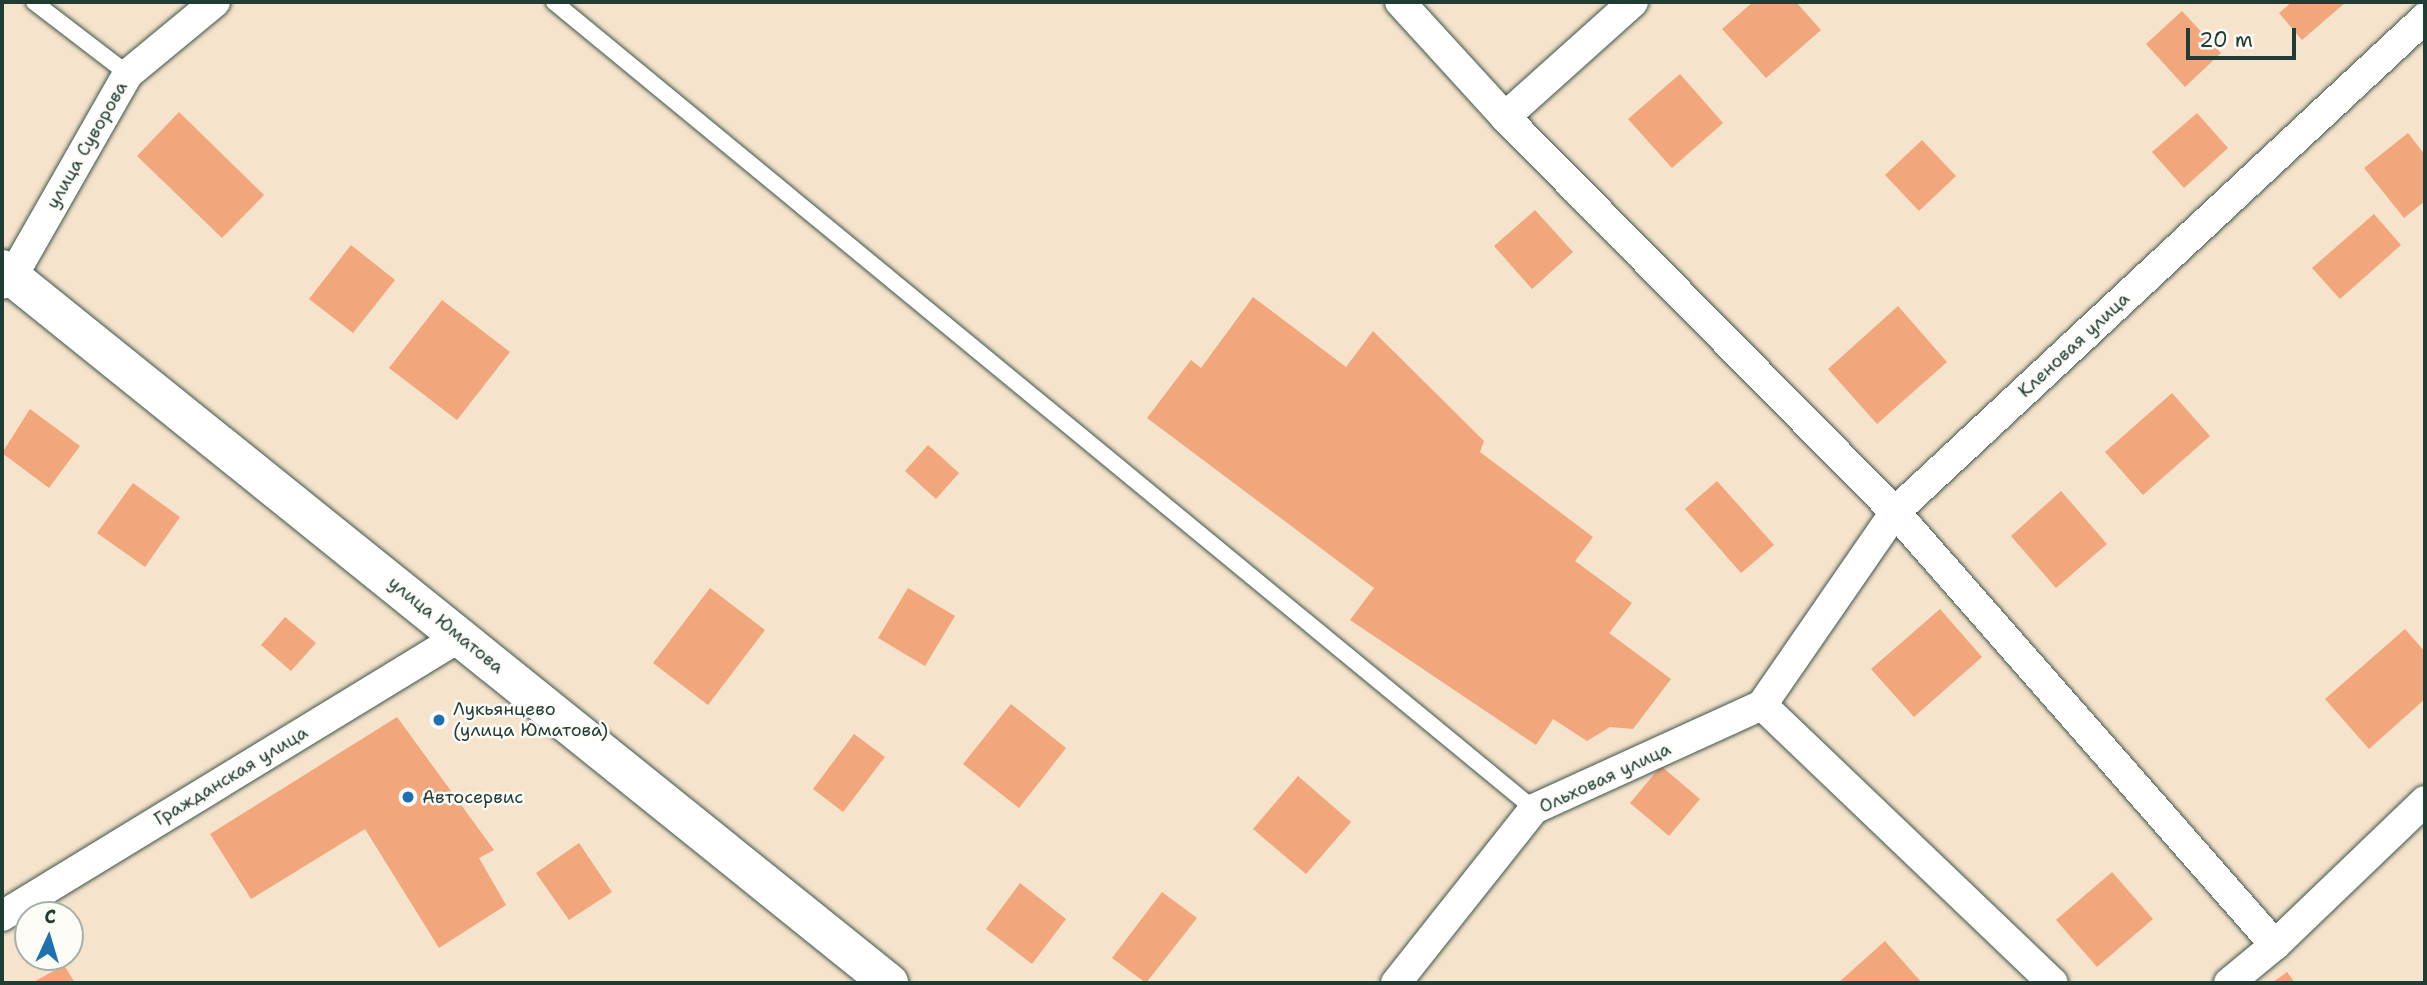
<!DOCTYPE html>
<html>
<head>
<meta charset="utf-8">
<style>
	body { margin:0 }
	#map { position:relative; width:2427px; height:985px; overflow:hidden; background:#f6e3cb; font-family:"Shantell Sans",sans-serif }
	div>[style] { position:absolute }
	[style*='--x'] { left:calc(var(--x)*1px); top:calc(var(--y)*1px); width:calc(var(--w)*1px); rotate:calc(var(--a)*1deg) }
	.building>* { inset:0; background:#f1a67c }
	.roads { filter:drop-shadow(0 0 2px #3f564b) drop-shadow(0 0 2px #3f564b) }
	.lane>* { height:16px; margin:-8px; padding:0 8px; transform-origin:8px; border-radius:8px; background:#fff }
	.street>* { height:30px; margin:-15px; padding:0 15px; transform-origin:15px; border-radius:15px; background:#fff }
	.secondary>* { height:38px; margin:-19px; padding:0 19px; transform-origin:19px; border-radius:19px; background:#fff }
	.dots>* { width:19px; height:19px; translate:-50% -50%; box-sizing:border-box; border:4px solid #fdfcf7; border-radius:50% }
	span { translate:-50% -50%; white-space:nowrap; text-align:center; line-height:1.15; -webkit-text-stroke:5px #fdfcf7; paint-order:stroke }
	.street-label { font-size:18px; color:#1f3d34 }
	.poi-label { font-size:18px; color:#1f3d34 }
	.left { translate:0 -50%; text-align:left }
	.frame { position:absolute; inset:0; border:4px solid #1f3d34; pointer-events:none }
	.north { position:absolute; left:14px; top:901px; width:70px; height:70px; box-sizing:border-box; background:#fdfcf7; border:2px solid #a4b0a9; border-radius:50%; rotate:4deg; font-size:19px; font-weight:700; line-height:28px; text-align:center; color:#1f3d34 }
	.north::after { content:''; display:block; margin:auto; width:24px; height:32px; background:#1f6fb2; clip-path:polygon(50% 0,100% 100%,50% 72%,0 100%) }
	.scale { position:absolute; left:2186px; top:28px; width:110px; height:32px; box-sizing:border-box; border:4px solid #1f3d34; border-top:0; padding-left:9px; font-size:21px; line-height:24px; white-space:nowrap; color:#1f3d34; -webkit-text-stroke:5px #fdfcf7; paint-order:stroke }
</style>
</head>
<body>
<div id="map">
	<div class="building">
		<i style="clip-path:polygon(1753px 2px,1796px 2px,1821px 30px,1766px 78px,1722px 29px)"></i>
		<i style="clip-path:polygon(2292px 2px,2346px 2px,2302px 40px,2279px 13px)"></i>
		<i style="clip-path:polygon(2182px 11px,2221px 53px,2185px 87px,2146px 44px)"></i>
		<i style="clip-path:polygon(1680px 74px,1723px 123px,1672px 168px,1628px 119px)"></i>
		<i style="clip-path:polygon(179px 112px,264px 195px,222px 238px,137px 156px)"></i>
		<i style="clip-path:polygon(2197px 113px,2228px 148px,2184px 188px,2152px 152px)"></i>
		<i style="clip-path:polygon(2408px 133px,2425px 155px,2425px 201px,2404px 218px,2364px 168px)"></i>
		<i style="clip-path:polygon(1922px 140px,1956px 176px,1919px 211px,1885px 175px)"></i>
		<i style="clip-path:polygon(1535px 210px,1573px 252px,1532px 289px,1494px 246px)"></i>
		<i style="clip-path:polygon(2374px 214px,2401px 245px,2340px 299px,2312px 268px)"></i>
		<i style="clip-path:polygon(351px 245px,395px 280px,353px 333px,309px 299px)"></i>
		<i style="clip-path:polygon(1253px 297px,1346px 367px,1373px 331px,1484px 441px,1480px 452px,1593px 537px,1575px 561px,1632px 603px,1609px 633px,1671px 679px,1633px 729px,1610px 727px,1587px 741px,1553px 719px,1536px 745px,1350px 620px,1374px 588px,1147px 418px,1191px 360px,1201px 368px)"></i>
		<i style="clip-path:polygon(442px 300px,510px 352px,457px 420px,389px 368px)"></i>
		<i style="clip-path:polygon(1898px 306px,1947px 362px,1877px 424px,1828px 369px)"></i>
		<i style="clip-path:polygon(2172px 393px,2210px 436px,2143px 495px,2105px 452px)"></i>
		<i style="clip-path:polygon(30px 409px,80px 446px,49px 488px,2px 453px)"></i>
		<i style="clip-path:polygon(928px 445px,959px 473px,936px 499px,905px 471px)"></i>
		<i style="clip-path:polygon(1717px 481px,1774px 545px,1741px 573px,1685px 509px)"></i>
		<i style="clip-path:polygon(133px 483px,180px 517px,145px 567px,97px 533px)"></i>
		<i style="clip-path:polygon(2061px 491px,2107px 544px,2056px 588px,2011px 536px)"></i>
		<i style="clip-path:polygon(710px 588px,765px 630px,708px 705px,653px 663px)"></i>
		<i style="clip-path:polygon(908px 588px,955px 616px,925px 666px,878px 638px)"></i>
		<i style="clip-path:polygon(1940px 609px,1982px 657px,1914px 717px,1871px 669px)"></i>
		<i style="clip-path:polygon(285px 617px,316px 643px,291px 671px,261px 645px)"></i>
		<i style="clip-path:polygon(2405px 629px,2425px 652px,2425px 699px,2369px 749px,2325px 699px)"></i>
		<i style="clip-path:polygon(1011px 704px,1066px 748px,1019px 808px,963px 764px)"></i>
		<i style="clip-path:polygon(397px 717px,494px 850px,479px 858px,506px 905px,439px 948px,365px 829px,251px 899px,210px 834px)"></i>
		<i style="clip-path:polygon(854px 734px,885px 757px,843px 812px,813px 789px)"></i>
		<i style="clip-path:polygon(1661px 766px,1700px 799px,1669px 836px,1630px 803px)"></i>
		<i style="clip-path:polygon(1298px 776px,1351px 822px,1306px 874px,1253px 829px)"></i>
		<i style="clip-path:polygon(579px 843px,612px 892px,569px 920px,536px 873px)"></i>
		<i style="clip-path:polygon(2112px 872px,2153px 919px,2097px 967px,2056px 920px)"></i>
		<i style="clip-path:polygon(1020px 883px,1066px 919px,1032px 964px,986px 929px)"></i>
		<i style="clip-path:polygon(1162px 892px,1197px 918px,1146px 983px,1112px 958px)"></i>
		<i style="clip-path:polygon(1885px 941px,1922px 983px,1838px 983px)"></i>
		<i style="clip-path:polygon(64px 965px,75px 983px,32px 983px)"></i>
		<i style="clip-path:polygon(2287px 972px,2295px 983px,2272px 983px)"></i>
	</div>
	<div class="roads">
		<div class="lane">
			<i style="--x:34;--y:2;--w:118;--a:37.5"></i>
			<i style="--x:554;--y:2;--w:1270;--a:39.47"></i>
		</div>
		<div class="street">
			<i style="--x:1400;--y:2;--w:156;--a:47.6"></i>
			<i style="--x:1505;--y:117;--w:555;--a:45.36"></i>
			<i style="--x:1895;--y:512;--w:576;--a:48.73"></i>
			<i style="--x:2275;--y:945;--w:208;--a:-43.8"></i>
			<i style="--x:1505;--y:117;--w:172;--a:-41.9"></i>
			<i style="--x:2;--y:284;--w:12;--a:-35"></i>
			<i style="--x:12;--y:277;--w:234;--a:-60.3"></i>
			<i style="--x:128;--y:74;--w:113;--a:-39.6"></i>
			<i style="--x:1762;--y:705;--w:234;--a:-55.4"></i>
			<i style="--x:1895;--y:512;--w:725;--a:-42.99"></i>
			<i style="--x:1762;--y:705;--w:402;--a:43.7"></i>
			<i style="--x:2;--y:916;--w:538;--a:-31.38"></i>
			<i style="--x:1396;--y:983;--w:222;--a:-51.6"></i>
			<i style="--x:1534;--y:809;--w:251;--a:-24.5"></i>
			<i style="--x:2229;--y:983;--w:60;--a:-39.6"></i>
		</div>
		<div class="secondary">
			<i style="--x:2;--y:269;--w:1139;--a:38.83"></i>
		</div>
	</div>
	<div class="dots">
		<i style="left:439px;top:720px;background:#1f6fb2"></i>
		<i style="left:408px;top:797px;background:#1f6fb2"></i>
	</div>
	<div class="street-label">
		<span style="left:87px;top:145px;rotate:-60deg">улица Суворова</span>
		<span style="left:2074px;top:345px;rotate:-43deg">Кленовая улица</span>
		<span style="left:446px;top:625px;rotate:39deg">улица Юматова</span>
		<span style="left:231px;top:776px;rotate:-31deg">Гражданская улица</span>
		<span style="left:1605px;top:778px;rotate:-25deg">Ольховая улица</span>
	</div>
	<div class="poi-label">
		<span class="left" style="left:453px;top:720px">Лукьянцево<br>(улица Юматова)</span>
		<span class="left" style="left:422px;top:797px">Автосервис</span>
	</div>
	<div class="frame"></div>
	<div class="north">С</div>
	<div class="scale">20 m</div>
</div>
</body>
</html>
